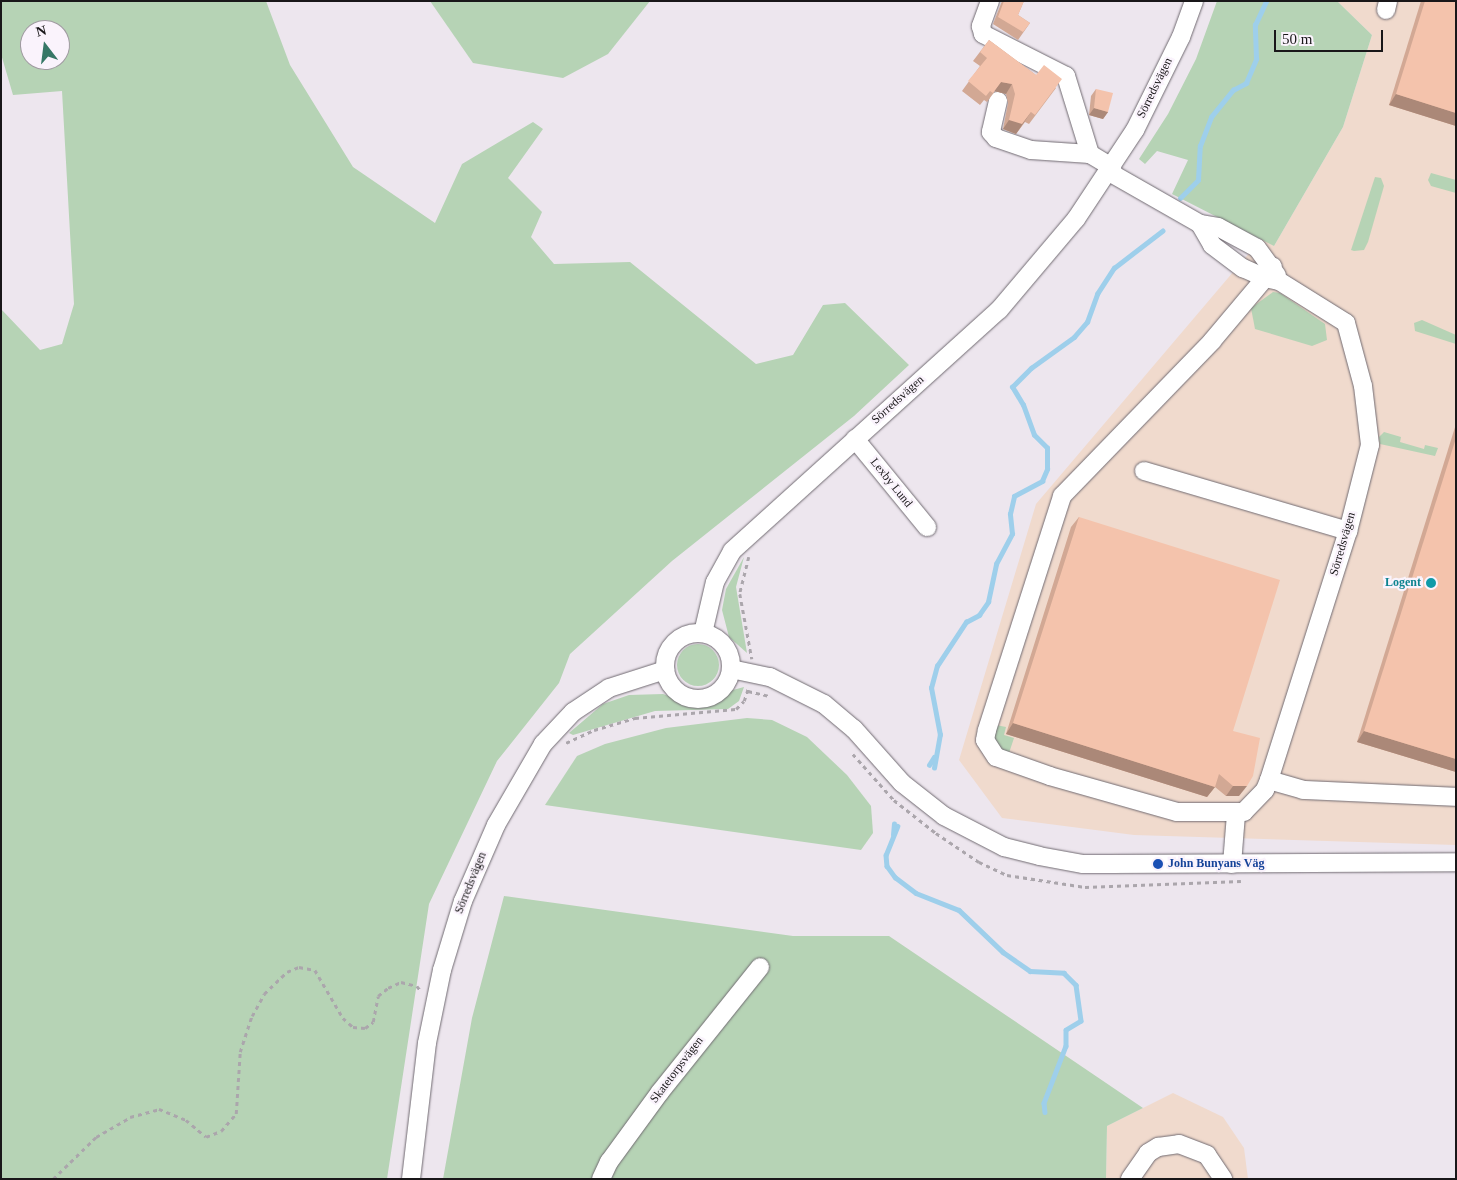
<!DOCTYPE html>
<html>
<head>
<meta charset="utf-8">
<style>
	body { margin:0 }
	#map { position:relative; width:1457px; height:1180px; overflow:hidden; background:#ede6ee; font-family:"Times New Roman",serif }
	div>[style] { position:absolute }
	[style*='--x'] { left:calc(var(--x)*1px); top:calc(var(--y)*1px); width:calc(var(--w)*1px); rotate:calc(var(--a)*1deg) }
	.industrial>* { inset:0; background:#f0dacd }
	.green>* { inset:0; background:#b6d3b5 }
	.round { border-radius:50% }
	.stream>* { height:4.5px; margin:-2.25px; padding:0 2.25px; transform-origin:2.25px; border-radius:2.25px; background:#9ecfeb }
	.path>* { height:2.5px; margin-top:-1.25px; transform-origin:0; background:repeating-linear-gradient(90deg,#aba6ac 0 4px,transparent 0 8px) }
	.roads { filter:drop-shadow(0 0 1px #706a71) drop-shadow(0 0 1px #706a71) }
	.minor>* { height:18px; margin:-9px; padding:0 9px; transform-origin:9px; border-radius:9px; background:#fff }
	.minor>.ring { margin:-9px; padding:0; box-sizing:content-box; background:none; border:18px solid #fff; border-radius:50% }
	.wall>* { inset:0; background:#d2a894 }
	.shaded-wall>* { inset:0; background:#ab8878 }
	.building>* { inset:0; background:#f4c3ac }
	.dots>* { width:14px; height:14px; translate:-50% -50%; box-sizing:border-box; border:2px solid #faf3fc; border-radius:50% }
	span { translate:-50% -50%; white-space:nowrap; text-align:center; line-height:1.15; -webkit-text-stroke:4.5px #faf3fc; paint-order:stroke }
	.street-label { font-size:12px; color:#191719 }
	.culture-label { font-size:12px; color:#0d838f; font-weight:700 }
	.right { translate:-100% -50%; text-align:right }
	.transit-label { font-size:12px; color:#164399; font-weight:700 }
	.left { translate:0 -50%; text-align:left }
	.frame { position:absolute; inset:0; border:2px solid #191719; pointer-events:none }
	.north { position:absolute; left:20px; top:20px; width:50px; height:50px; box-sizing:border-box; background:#faf3fc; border:1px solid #a09ba1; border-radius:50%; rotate:345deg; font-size:14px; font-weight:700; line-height:20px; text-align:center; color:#191719 }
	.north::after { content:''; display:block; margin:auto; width:18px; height:22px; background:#367766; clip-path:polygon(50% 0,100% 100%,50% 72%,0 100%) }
	.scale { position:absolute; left:1274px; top:30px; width:109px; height:22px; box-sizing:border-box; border:2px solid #191719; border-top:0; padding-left:6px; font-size:15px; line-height:18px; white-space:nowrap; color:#191719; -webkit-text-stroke:4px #faf3fc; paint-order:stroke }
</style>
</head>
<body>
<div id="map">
	<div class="industrial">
		<i style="clip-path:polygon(1337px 1px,1456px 1px,1456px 845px,1134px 835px,1002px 818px,959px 760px,1036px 504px,1262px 238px,1274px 246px,1343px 127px,1372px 35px)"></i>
		<i style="clip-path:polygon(1173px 1093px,1223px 1117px,1244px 1148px,1248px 1179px,1106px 1179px,1107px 1126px)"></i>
	</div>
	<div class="green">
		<i style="clip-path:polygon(evenodd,1px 1px,266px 1px,290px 65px,353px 167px,435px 223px,462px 164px,533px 122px,543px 129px,508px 178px,542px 212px,531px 237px,554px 264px,630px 262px,756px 364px,793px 355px,823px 305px,845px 303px,909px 365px,854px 416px,672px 561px,570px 654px,559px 683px,497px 761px,429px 904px,387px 1179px,1px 1179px,1px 309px,40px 350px,62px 344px,74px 304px,62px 91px,13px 95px,1px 54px,1px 1px,30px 30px,60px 30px,60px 60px,30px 60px,30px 30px)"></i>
		<i style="clip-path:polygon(430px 1px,650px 1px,608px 54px,563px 78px,473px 63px)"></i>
		<i style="clip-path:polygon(1217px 1px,1337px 1px,1372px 35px,1343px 127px,1274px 246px,1172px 194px,1188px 160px,1157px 151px,1145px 164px,1139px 159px,1168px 114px,1196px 59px)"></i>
		<i style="clip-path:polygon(1431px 173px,1456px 180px,1456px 193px,1431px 186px,1428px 180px)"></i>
		<i style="clip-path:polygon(1375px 177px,1381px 178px,1384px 186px,1368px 242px,1364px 250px,1354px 251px,1351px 250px)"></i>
		<i style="clip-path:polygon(1273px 292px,1280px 293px,1325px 324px,1327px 340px,1312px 346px,1255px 329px,1251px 308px)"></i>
		<i style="clip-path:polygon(1422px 320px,1456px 335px,1456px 344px,1415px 331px,1414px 323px)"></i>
		<i style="clip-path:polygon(1384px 432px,1401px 437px,1400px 442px,1424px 449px,1425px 445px,1438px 448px,1435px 456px,1380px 444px,1379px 437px)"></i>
		<i style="clip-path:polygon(744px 557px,736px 587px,747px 653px,729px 637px,722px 610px,726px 589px)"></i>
		<i class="round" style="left:677px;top:644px;width:42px;height:42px"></i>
		<i style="clip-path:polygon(744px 687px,739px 701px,728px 709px,655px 711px,573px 735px,569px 733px,603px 704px,629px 695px,663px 694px,697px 706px,713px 703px,733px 690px)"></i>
		<i style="clip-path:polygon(747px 718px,772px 720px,807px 737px,847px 775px,871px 806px,873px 833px,861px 850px,545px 805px,577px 756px,605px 744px,666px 728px)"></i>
		<i style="clip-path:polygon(996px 725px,1006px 727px,1004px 735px,1014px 738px,1009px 753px,992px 746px)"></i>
		<i style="clip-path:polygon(504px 896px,793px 936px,889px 936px,1143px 1108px,1107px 1126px,1106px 1179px,443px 1179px,472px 1018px)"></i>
	</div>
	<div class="stream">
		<i style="--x:1180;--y:198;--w:25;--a:-45"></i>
		<i style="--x:1198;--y:180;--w:34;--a:-87"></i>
		<i style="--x:1200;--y:146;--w:31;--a:-69"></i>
		<i style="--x:1211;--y:117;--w:35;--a:-51"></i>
		<i style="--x:1233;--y:90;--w:15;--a:-28"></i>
		<i style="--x:1246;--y:83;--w:26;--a:-67"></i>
		<i style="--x:1256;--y:59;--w:34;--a:-92"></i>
		<i style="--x:1255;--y:25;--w:26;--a:-65"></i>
		<i style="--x:929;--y:765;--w:9;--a:-58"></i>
		<i style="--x:934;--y:768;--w:34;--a:-80"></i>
		<i style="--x:940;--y:735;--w:48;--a:-100.8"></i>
		<i style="--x:931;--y:688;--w:23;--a:-75"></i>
		<i style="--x:937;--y:666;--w:53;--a:-56.6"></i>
		<i style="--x:966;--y:622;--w:15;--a:-28"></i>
		<i style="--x:979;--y:615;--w:16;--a:-55"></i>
		<i style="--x:988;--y:602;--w:39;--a:-78"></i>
		<i style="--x:996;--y:564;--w:34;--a:-62"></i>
		<i style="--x:1012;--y:534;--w:20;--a:-96"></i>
		<i style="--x:1010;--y:514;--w:18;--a:-77"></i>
		<i style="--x:1014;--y:496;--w:32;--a:-28"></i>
		<i style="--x:1042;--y:481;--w:13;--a:-67"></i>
		<i style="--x:1047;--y:469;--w:21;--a:-90"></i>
		<i style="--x:1047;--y:448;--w:18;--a:-135"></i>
		<i style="--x:1034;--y:435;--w:32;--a:-110"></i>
		<i style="--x:1023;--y:405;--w:21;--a:-121"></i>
		<i style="--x:1012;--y:387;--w:27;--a:-45"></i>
		<i style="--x:1031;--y:368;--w:53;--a:-35.8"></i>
		<i style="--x:1074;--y:337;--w:20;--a:-49"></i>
		<i style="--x:1087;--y:322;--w:30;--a:-70"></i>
		<i style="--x:1097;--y:294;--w:31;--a:-57"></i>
		<i style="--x:1114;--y:268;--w:61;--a:-37.6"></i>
		<i style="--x:898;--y:826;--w:31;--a:112"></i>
		<i style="--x:886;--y:855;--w:11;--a:85"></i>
		<i style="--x:887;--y:866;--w:14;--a:54"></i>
		<i style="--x:895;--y:877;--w:26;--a:37"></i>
		<i style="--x:916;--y:893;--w:46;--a:21.6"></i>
		<i style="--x:959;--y:910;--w:61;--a:43.7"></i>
		<i style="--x:1003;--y:952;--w:33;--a:35"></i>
		<i style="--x:1030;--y:971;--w:34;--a:3"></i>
		<i style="--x:1064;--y:973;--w:17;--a:45"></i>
		<i style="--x:1076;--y:985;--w:36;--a:82"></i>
		<i style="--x:1081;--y:1021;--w:17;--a:149"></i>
		<i style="--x:1066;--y:1030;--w:16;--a:90"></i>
		<i style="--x:1066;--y:1046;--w:61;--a:111.1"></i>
		<i style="--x:1044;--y:1103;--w:9;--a:84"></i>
		<i style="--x:893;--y:835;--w:11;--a:-85"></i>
	</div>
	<div class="path">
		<i style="--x:749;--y:557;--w:38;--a:104"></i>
		<i style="--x:740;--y:594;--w:66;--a:79.5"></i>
		<i style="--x:748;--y:691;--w:23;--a:13"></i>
		<i style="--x:566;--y:743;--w:31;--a:-25"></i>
		<i style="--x:594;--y:730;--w:43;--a:-16.3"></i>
		<i style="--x:635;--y:718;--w:101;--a:-5.1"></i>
		<i style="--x:736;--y:709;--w:11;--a:-45"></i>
		<i style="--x:744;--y:701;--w:13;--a:-72"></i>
		<i style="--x:853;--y:754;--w:62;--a:48.3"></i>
		<i style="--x:894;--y:800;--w:53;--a:38.2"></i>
		<i style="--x:936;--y:833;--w:52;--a:34"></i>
		<i style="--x:979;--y:862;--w:31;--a:25"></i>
		<i style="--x:1007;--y:875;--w:79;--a:8.7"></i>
		<i style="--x:1085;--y:887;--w:156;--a:-2.2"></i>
		<i style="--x:53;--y:1179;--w:60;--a:-44.3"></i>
		<i style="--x:96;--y:1137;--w:39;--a:-30"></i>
		<i style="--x:130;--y:1117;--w:30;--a:-15"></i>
		<i style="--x:159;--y:1109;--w:29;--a:22"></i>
		<i style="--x:186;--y:1120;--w:26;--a:40"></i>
		<i style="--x:206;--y:1137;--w:16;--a:-22"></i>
		<i style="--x:221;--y:1131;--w:23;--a:-49"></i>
		<i style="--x:236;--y:1114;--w:62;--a:-86.3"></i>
		<i style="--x:240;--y:1052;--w:38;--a:-72"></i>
		<i style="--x:252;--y:1016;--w:25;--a:-61"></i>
		<i style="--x:264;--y:994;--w:32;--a:-44"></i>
		<i style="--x:287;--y:972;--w:13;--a:-23"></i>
		<i style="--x:299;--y:967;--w:16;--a:11"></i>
		<i style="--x:315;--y:970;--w:56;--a:59.7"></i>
		<i style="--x:343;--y:1018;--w:13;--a:42"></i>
		<i style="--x:353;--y:1027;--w:12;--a:5"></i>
		<i style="--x:365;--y:1028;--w:10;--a:-37"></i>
		<i style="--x:373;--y:1022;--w:26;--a:-79"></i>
		<i style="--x:378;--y:996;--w:13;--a:-39"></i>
		<i style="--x:388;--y:988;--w:14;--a:-25"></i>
		<i style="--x:401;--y:982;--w:16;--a:14"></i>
		<i style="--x:417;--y:986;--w:6;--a:51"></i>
	</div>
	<div class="roads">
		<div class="minor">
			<i style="--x:990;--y:1;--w:27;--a:110"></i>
			<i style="--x:981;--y:26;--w:8;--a:76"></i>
			<i style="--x:983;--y:34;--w:93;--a:26.8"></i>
			<i style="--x:1066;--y:76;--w:82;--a:72.9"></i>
			<i style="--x:1090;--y:154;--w:26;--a:31"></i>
			<i style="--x:1386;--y:10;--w:9;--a:-77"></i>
			<i style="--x:998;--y:101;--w:32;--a:103"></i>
			<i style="--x:991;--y:132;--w:8;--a:50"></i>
			<i style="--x:996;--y:138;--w:37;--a:19"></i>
			<i style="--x:1031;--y:150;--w:59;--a:3.9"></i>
			<i style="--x:1109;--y:172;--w:105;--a:29.7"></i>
			<i style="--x:1200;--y:224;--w:18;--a:9"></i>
			<i style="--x:1218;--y:227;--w:44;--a:28.3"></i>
			<i style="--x:1257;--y:248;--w:34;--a:54"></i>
			<i style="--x:1200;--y:224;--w:24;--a:60"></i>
			<i style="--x:1212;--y:245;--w:39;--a:37"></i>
			<i style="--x:1243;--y:268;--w:24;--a:24"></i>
			<i style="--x:1265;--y:278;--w:14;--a:12"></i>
			<i style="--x:1279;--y:281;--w:79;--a:32.1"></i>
			<i style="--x:1346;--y:323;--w:65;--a:74.9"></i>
			<i style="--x:1363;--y:386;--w:59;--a:83.2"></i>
			<i style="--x:1370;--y:445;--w:89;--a:104.3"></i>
			<i style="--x:1348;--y:531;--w:261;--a:107.6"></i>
			<i style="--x:1269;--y:780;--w:11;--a:112"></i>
			<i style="--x:1265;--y:790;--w:30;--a:134"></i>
			<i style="--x:1244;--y:812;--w:67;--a:180"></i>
			<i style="--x:1177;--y:812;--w:132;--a:-164.2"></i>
			<i style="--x:1050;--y:776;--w:57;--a:-160.6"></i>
			<i style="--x:996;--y:757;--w:20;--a:-123"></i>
			<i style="--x:985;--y:740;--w:10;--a:-79"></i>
			<i style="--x:987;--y:730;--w:246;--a:-72.2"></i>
			<i style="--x:1062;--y:496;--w:216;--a:-45.9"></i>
			<i style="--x:1212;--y:341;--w:82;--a:-49.9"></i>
			<i style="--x:1265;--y:278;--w:14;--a:-56"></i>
			<i style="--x:855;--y:439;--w:114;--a:50.7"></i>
			<i style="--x:1144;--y:471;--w:213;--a:16.4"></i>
			<i class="ring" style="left:665px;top:633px;width:48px;height:48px"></i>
			<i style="--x:703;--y:633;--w:52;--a:-76.8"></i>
			<i style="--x:715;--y:582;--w:35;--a:-61"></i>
			<i style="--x:732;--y:551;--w:360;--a:-42.1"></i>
			<i style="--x:999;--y:310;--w:119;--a:-49.8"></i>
			<i style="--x:1076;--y:219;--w:107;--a:-56.5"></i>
			<i style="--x:1135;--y:130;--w:104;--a:-63.7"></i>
			<i style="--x:1181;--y:37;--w:38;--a:-70"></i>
			<i style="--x:731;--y:669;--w:40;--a:12"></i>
			<i style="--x:770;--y:677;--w:60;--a:26.6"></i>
			<i style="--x:824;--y:704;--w:39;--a:40"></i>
			<i style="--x:854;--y:729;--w:72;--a:48.4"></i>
			<i style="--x:902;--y:783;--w:53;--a:38.2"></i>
			<i style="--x:944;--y:816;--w:68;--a:27.3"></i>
			<i style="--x:1004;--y:847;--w:36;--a:14"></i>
			<i style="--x:1039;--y:856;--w:45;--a:10.3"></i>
			<i style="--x:1083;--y:864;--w:33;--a:0"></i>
			<i style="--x:1116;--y:864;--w:340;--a:-0.3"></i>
			<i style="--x:1269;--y:780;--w:35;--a:16"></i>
			<i style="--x:1303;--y:790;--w:153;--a:2.6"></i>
			<i style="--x:1232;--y:864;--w:50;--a:-85.4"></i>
			<i style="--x:411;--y:1179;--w:137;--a:-83.3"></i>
			<i style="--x:427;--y:1043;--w:75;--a:-78.4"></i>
			<i style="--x:442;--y:970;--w:72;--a:-73.1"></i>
			<i style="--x:463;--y:901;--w:83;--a:-66.5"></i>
			<i style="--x:496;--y:825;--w:94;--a:-59.9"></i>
			<i style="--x:543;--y:744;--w:44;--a:-46.8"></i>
			<i style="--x:573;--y:712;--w:43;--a:-33.7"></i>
			<i style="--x:609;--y:688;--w:59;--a:-17.8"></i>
			<i style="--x:601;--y:1179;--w:19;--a:-65"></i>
			<i style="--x:609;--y:1162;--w:87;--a:-53.9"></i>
			<i style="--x:660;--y:1092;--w:160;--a:-51.3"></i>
			<i style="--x:1130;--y:1179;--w:32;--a:-55"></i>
			<i style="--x:1148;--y:1153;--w:12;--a:-31"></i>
			<i style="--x:1158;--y:1147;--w:21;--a:-8"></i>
			<i style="--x:1179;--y:1144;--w:30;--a:21"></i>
			<i style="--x:1207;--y:1155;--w:29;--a:56"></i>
		</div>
	</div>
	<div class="wall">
		<i style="clip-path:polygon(1002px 1px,1024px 1px,1018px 15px,1030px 23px,1018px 40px,993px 24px)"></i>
		<i style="clip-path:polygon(1421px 1px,1456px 1px,1456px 126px,1389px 105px)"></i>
		<i style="clip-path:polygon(989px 40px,1036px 75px,1056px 88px,1029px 124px,1025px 122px,1016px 134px,1003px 129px,1008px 103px,1006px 94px,995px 91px,987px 102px,984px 100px,980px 105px,962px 91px,980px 66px,973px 61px)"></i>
		<i style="clip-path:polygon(1096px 89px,1108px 112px,1103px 119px,1089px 115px,1091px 96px)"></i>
		<i style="clip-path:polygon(1456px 424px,1456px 772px,1357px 742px)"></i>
		<i style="clip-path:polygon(1079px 517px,1233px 731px,1239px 796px,1226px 796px,1215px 787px,1207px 797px,1006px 734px,1071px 527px)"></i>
	</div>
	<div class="shaded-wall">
		<i style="clip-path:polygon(1001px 82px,1012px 84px,1006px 94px,994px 91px)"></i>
		<i style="clip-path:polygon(1396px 94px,1456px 113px,1456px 126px,1389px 105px)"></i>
		<i style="clip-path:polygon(1094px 108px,1108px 112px,1103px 119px,1089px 115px)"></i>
		<i style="clip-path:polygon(1031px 112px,1016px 134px,1003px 129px,1009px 120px)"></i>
		<i style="clip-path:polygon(1013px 723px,1215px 787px,1207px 797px,1006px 734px)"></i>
		<i style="clip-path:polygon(1364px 731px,1456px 759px,1456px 772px,1357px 742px)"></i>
		<i style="clip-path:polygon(1233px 786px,1247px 786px,1239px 796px,1226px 796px)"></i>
	</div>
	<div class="building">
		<i style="clip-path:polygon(1004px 1px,1024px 1px,1018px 15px,1030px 23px,1023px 32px,998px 17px)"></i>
		<i style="clip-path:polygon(1425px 1px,1456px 1px,1456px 113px,1396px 94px)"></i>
		<i style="clip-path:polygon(989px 40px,1036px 75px,1044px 65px,1062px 79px,1035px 115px,1031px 112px,1022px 124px,1009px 120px,1015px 94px,1012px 84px,1001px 82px,993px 93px,990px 91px,986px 96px,968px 81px,987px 58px,980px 52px)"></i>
		<i style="clip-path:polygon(1096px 89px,1113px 93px,1108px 112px,1094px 108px)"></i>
		<i style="clip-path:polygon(1456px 438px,1456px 759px,1364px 731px)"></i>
		<i style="clip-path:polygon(1079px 517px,1280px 580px,1233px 731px,1260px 738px,1253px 776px,1247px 786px,1233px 786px,1219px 774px,1215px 787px,1013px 723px)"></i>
	</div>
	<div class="dots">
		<i style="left:1431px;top:583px;background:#0f9aa8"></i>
		<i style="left:1158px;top:864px;background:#1a4fb4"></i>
	</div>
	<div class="street-label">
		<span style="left:1155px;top:88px;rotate:-64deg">Sörredsvägen</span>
		<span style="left:898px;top:400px;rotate:-42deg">Sörredsvägen</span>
		<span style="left:891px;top:483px;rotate:51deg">Lexby Lund</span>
		<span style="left:1343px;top:544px;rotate:-74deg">Sörredsvägen</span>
		<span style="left:471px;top:883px;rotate:-68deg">Sörredsvägen</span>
		<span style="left:677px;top:1070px;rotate:-53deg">Skatetorpsvägen</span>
	</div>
	<div class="culture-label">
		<span class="right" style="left:1421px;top:583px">Logent</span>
	</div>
	<div class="transit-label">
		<span class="left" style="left:1168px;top:864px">John Bunyans Väg</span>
	</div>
	<div class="frame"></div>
	<div class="north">N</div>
	<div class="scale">50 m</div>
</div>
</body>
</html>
